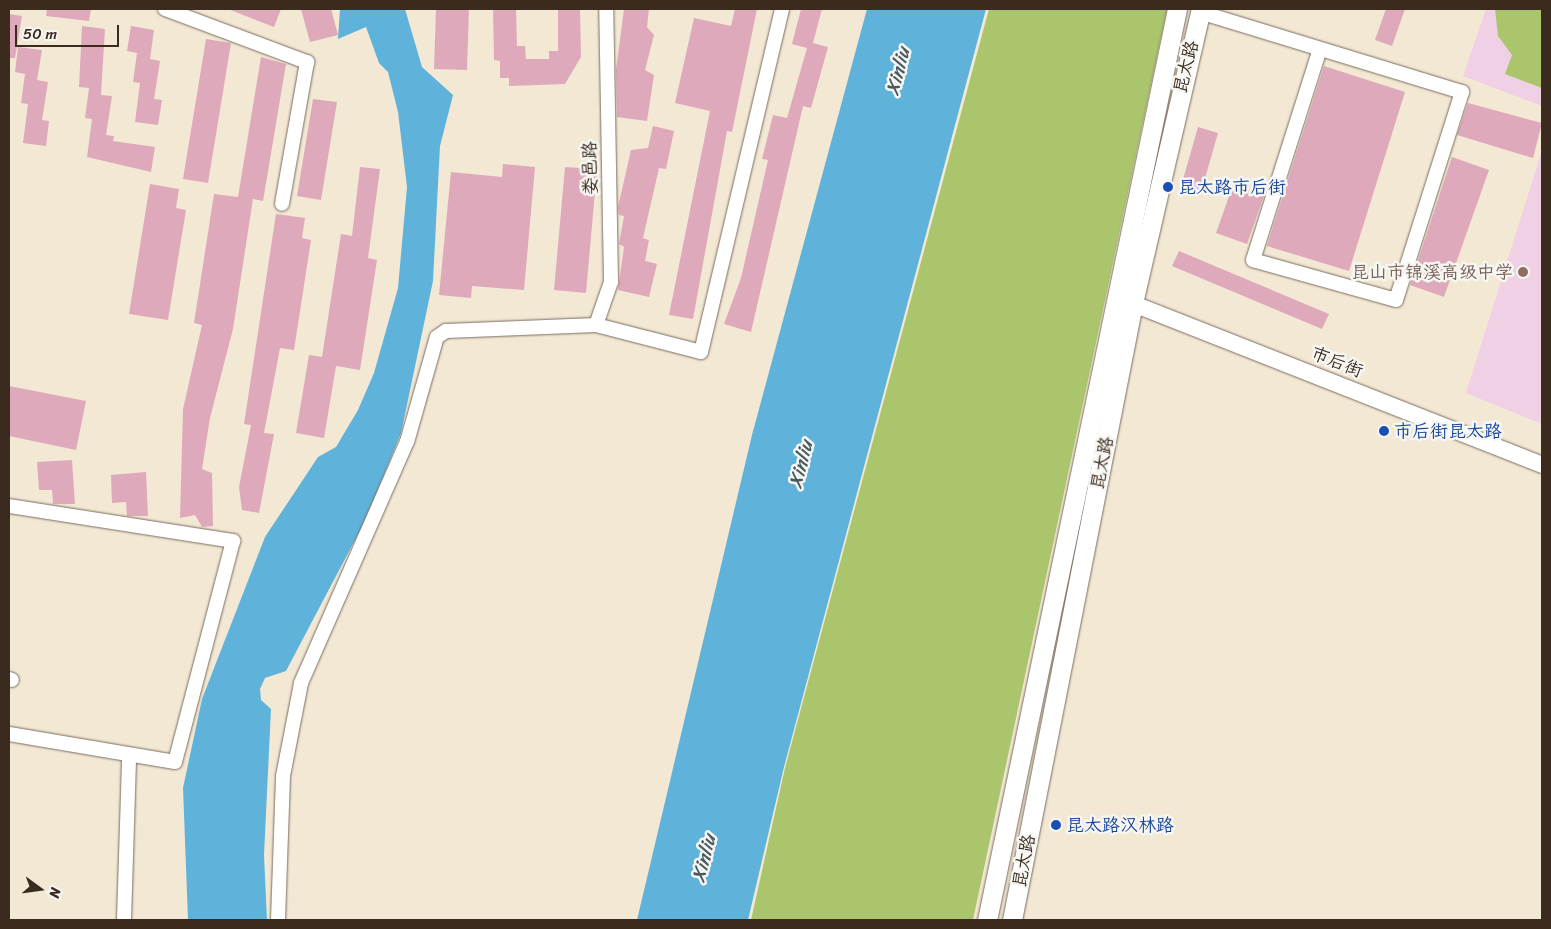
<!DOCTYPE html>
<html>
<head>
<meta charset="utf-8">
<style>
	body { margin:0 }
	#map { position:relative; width:1551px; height:929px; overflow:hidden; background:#f2e8d4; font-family:Sriracha,"LXGW WenKai TC",sans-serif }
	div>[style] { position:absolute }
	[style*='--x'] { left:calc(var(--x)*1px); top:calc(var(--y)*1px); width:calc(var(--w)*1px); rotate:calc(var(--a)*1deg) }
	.built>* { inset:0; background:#efd0e5 }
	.green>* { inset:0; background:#aac56c }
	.water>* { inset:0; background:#5fb3db }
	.building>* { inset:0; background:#dfa9bc }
	.roads { filter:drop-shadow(0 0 1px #7b6c5e) drop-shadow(0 0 1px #7b6c5e) }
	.minor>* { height:14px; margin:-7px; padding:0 7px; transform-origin:7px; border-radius:7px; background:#fff }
	.tertiary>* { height:16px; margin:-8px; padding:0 8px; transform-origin:8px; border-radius:8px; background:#fff }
	.secondary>* { height:19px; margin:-9.5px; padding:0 9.5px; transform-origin:9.5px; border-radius:9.5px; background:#fff }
	.dots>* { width:14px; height:14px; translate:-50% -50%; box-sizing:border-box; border:2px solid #f6f6f2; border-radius:50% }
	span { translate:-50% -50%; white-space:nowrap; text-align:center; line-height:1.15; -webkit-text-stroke:5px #f6f6f2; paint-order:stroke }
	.street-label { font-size:18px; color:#3b2a1e }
	.transit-label { font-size:18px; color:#164399 }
	.left { translate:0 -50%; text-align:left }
	.education-label { font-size:18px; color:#785e54 }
	.right { translate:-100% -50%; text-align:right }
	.water-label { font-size:19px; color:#485a60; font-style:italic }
	.frame { position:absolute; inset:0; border:10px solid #3b2a1e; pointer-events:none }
	.north { position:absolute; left:15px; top:864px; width:50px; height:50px; -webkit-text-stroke:4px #f6f6f2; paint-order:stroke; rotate:104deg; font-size:14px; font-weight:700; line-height:20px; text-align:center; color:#3b2a1e }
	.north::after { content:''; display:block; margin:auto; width:18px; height:22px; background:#3b2a1e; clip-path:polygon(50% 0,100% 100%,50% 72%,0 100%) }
	.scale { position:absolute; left:15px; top:25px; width:104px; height:22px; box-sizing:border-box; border:2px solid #3b2a1e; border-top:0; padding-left:6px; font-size:15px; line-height:18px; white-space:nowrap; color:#3b2a1e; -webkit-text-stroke:4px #f6f6f2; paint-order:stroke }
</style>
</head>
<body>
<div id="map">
	<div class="built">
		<i style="clip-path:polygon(1486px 9px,1542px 9px,1542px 106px,1463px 76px)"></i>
		<i style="clip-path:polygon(1542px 150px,1542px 424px,1466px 393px)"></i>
	</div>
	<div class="green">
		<i style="clip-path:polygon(989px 9px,1167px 9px,973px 920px,751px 920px,785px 768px)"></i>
		<i style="clip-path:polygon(1495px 9px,1542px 9px,1542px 88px,1505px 74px,1512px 55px,1498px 36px)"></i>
	</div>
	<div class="water">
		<i style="clip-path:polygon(340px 9px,405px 9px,422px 67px,453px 95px,440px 146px,433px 281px,401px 433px,366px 519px,286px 671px,265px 678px,260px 689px,261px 700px,271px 709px,264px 855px,267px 920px,188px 920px,183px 788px,202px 699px,265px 537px,318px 457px,336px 447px,358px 410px,374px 373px,398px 288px,407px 187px,398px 112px,388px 72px,379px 63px,366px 27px,338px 39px)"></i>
		<i style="clip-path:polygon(867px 9px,986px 9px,784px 767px,748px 920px,637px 920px,752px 435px)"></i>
	</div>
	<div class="building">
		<i style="clip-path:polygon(47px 9px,91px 9px,89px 21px,46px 16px)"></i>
		<i style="clip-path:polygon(228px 9px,281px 9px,274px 27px)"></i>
		<i style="clip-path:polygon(301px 9px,331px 9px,338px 35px,310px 42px)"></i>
		<i style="clip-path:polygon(436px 9px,469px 9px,467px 70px,434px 69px)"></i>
		<i style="clip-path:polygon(493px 9px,516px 9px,517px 46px,525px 46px,526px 59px,549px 59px,549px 51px,558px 51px,558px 9px,580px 9px,581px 57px,565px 84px,509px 86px,509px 78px,500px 78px,500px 61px,494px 60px)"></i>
		<i style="clip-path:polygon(624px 9px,649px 9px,647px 27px,654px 35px,645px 70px,654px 75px,647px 121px,617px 117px,616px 70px)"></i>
		<i style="clip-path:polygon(735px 9px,757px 9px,732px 132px,727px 131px,693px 319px,669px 315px,710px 111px,675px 103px,694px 18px,731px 26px)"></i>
		<i style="clip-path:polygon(801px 9px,822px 9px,813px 43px,828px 47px,811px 108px,803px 106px,751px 332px,724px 324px,741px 278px,768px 160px,762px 159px,773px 115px,787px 118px,807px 48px,792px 44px)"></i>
		<i style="clip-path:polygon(1386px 9px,1405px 9px,1392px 46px,1375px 40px)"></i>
		<i style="clip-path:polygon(9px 14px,22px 16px,15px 58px,9px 58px)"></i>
		<i style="clip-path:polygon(82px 26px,105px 29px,101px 95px,112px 96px,106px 135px,114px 136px,113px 141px,155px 147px,151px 172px,87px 157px,92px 119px,85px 118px,89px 88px,79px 87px)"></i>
		<i style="clip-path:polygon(131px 26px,154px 30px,150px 59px,160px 61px,154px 99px,162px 100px,158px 125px,135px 122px,140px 83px,133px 82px,137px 53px,127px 51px)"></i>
		<i style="clip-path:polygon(206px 39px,231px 43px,208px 183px,183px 179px)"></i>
		<i style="clip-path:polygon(18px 47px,42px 50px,37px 80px,48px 82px,42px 120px,49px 121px,46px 146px,23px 143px,28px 104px,21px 103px,25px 74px,15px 72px)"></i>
		<i style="clip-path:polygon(261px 57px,286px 64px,263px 201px,253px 199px,233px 329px,210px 418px,202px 469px,212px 473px,213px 526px,202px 527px,195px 515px,180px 518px,183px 409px,202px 325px,194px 323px,214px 194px,238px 197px)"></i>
		<i style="clip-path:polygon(1324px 66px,1405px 92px,1349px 271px,1267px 246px)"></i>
		<i style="clip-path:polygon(313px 99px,337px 102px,321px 200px,297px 196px)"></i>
		<i style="clip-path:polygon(1468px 103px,1542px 123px,1533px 158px,1457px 135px)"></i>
		<i style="clip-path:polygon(653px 126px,674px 131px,666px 169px,659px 168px,643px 238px,649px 240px,645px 261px,657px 264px,649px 297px,618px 290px,624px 247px,619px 244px,624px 216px,619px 215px,618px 207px,631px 150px,648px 148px)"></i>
		<i style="clip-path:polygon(1198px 127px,1218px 133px,1200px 196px,1180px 190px)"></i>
		<i style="clip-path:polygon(1452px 157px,1489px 170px,1444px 297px,1410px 285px)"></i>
		<i style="clip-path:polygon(503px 164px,535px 167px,524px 290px,472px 286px,471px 298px,439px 295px,451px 172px,502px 177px)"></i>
		<i style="clip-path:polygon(360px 167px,380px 169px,368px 258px,377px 260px,360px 370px,336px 366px,324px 438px,296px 433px,309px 355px,322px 357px,341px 234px,352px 236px)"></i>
		<i style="clip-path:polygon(565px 167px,597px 169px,586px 293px,554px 290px)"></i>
		<i style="clip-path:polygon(150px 184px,179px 189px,176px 208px,186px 210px,168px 320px,129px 314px)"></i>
		<i style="clip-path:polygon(1233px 185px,1264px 196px,1247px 244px,1216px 233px)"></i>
		<i style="clip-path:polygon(276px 214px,305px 218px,302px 238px,311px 240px,294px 350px,280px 348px,264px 433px,274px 434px,259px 513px,242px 510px,239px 487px,251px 425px,244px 424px)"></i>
		<i style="clip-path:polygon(1179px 251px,1329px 314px,1322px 329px,1172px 266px)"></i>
		<i style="clip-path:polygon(9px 386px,86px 401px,76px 450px,9px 436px)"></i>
		<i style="clip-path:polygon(72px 460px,75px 504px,53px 504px,52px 490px,39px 490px,37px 462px)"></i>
		<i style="clip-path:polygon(146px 472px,148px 516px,127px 516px,126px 502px,112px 503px,111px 475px)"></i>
	</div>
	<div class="roads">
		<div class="minor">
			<i style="--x:165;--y:9;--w:152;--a:20.5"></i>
			<i style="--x:307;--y:62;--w:144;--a:100"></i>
			<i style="--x:1200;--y:12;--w:274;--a:17"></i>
			<i style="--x:1462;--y:92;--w:218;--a:107.6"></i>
			<i style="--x:1396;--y:300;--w:148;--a:-164.4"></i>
			<i style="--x:1253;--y:260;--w:221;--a:-72.4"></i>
			<i style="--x:596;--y:325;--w:46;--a:-70.8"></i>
			<i style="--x:611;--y:282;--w:273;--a:-91"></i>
			<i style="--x:9;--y:506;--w:227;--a:8.9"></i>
			<i style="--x:233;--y:541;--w:228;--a:104.7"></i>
			<i style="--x:175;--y:762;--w:168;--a:-170.4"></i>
			<i style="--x:9;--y:679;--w:3;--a:18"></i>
			<i style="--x:124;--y:920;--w:163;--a:-88.2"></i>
			<i style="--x:278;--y:920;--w:144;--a:-88"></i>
			<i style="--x:283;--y:776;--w:95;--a:-79"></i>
			<i style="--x:301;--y:683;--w:263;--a:-66.3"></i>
			<i style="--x:407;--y:442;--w:109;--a:-74.1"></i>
			<i style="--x:437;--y:337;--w:11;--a:-34"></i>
			<i style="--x:446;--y:331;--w:150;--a:-2.3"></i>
			<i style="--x:596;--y:325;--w:108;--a:14.4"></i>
			<i style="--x:701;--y:352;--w:352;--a:-76.7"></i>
		</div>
		<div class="tertiary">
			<i style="--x:1121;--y:299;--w:453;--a:21.5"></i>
		</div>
		<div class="secondary">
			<i style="--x:987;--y:920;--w:931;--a:-78.22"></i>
			<i style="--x:1012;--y:920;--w:629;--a:-78.9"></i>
			<i style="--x:1133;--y:303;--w:302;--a:-77"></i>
		</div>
	</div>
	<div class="dots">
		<i style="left:1168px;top:187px;background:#1a4fb4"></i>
		<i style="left:1523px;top:272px;background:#8d6e63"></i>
		<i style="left:1384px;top:431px;background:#1a4fb4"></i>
		<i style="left:1056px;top:825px;background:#1a4fb4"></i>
	</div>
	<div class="street-label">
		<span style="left:1186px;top:67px;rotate:-76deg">昆太路</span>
		<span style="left:590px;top:168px;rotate:-91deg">娄邑路</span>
		<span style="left:1337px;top:362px;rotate:22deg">市后街</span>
		<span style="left:1102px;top:463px;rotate:-79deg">昆太路</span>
		<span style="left:1024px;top:861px;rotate:-79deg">昆太路</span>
	</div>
	<div class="transit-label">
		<span class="left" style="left:1178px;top:187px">昆太路市后街</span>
		<span class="left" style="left:1394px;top:431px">市后街昆太路</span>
		<span class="left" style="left:1066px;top:825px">昆太路汉林路</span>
	</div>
	<div class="education-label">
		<span class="right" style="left:1513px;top:272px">昆山市锦溪高级中学</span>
	</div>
	<div class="water-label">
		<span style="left:898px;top:71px;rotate:-76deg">Xinliu</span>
		<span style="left:801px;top:464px;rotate:-76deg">Xinliu</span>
		<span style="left:704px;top:858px;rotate:-76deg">Xinliu</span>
	</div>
	<div class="frame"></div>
	<div class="north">N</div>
	<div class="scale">50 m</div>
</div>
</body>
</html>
